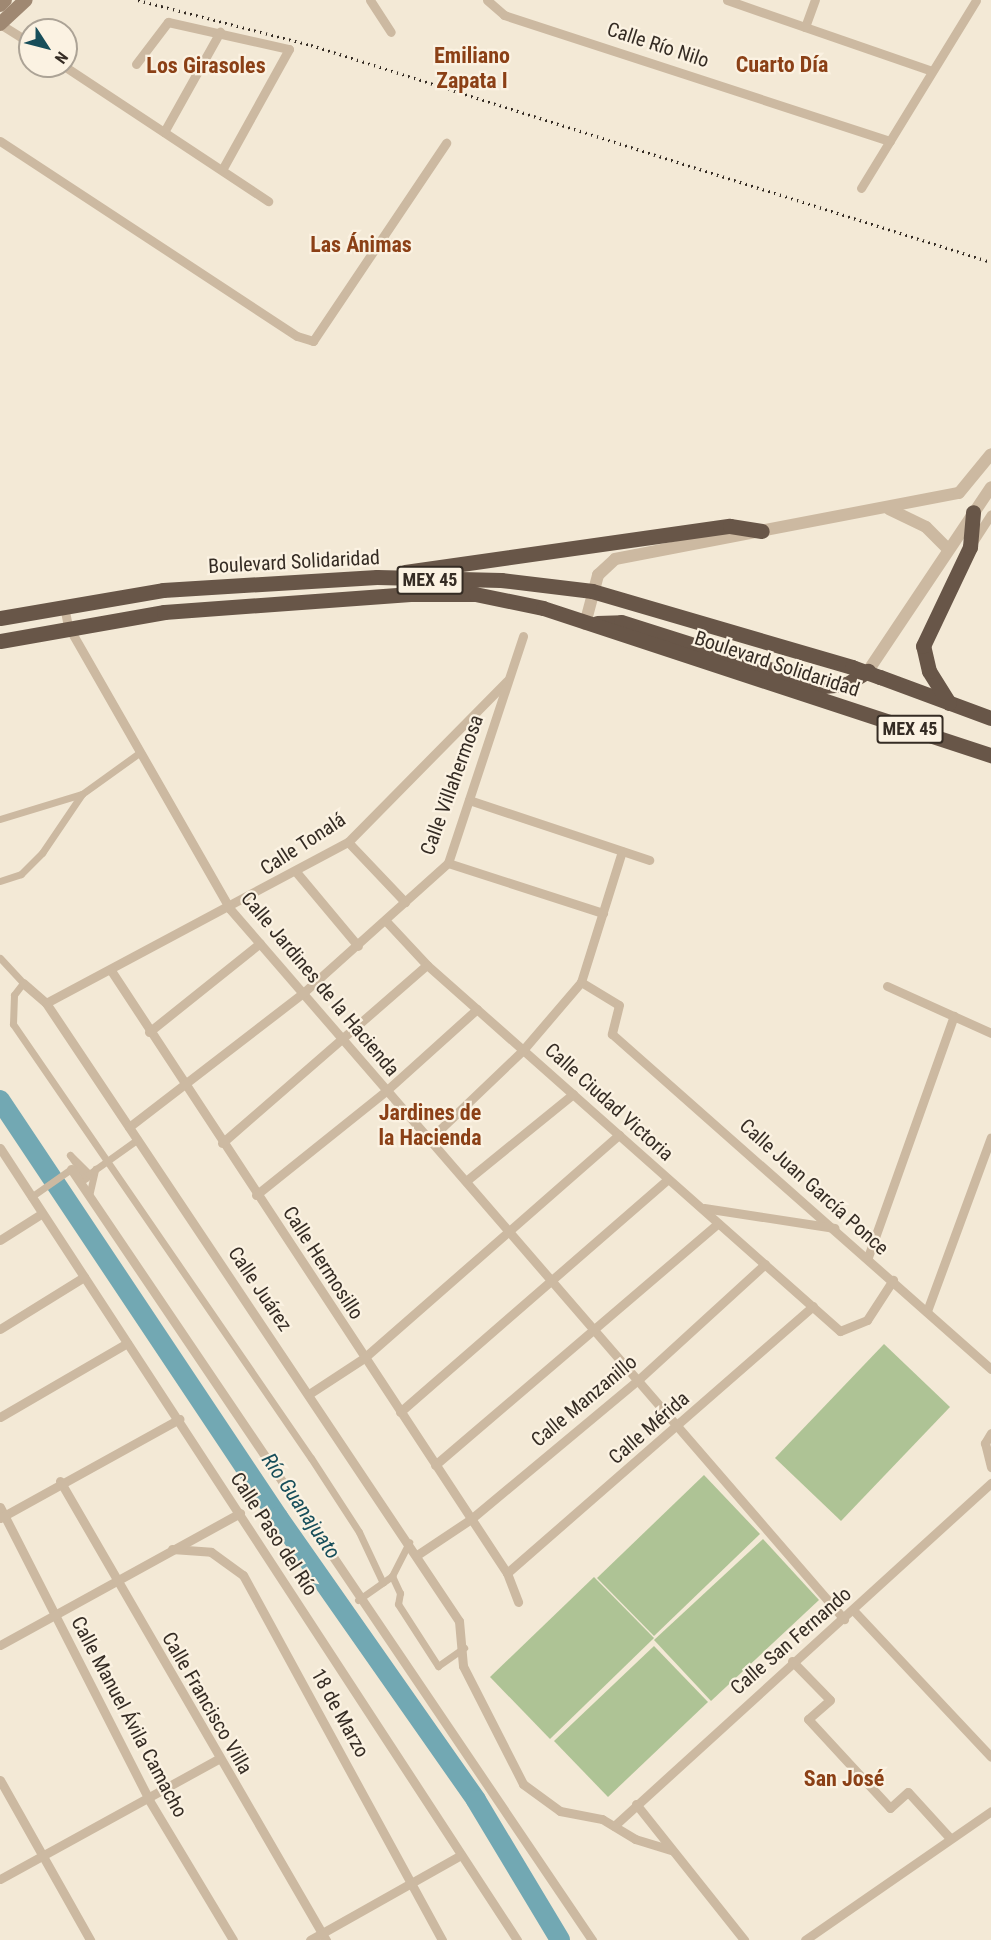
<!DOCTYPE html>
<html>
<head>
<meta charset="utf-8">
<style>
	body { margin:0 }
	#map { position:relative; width:991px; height:1940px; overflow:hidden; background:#f3e9d6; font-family:"Roboto Condensed",sans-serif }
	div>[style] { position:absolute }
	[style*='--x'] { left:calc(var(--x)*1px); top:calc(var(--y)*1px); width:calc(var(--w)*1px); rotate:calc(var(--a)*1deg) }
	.green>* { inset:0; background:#aec395 }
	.river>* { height:20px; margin:-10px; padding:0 10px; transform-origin:10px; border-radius:10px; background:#72a8b3 }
	.pedestrian>* { height:7px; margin:-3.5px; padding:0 3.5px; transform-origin:3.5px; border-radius:3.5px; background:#ccb9a1 }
	.minor>* { height:9px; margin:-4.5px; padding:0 4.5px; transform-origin:4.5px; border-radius:4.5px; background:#ccb9a1 }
	.tertiary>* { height:12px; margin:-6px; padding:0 6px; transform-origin:6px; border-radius:6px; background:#ccb9a1 }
	.secondary>* { height:14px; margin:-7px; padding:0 7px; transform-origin:7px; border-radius:7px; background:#9f8872 }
	.trunk>* { height:15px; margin:-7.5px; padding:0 7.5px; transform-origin:7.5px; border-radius:7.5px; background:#685648 }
	.rail>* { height:3px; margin-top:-1.5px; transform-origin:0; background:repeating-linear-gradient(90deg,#352c24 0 1.5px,transparent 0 6px) }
	.trunk-bridge>* { height:15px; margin:-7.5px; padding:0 7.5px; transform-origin:7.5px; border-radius:7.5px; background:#685648 }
	span { translate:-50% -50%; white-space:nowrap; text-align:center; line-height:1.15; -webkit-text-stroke:4.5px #fbf2e2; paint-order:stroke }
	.shield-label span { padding:2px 4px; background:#fbf2e2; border:2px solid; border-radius:4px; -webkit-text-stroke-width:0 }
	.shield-label { font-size:18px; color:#352c24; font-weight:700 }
	.street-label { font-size:20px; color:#352c24 }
	.water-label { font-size:21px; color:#174e5a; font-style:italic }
	.quarter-label { font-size:22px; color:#8b4016; font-weight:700 }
	.north { position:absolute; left:18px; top:18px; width:60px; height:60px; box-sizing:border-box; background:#fbf2e2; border:2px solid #aca396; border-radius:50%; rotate:126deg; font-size:16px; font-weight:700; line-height:24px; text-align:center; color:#352c24 }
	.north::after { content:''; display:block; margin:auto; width:21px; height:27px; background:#174e5a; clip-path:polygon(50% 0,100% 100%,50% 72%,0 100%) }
</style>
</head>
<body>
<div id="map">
	<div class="green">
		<i style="clip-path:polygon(884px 1344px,950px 1407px,841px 1521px,775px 1458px)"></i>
		<i style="clip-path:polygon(704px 1475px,760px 1534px,654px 1636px,597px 1578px)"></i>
		<i style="clip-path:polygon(763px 1539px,819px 1600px,711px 1701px,654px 1640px)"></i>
		<i style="clip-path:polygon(594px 1577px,654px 1638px,550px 1739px,490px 1677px)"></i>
		<i style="clip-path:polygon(654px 1646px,708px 1702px,608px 1797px,554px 1741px)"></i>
	</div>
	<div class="river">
		<i style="--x:0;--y:1100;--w:501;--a:56.31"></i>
		<i style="--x:278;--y:1517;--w:345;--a:55"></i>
		<i style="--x:476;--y:1800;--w:163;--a:59"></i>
	</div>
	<div class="pedestrian">
		<i style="--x:0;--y:819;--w:86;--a:-17"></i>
		<i style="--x:82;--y:794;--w:70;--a:-35.7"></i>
		<i style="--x:0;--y:881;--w:22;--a:-18"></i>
		<i style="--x:21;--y:874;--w:30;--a:-45"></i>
		<i style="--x:42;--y:853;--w:71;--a:-55.9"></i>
		<i style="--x:0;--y:958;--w:34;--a:47"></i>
		<i style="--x:23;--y:983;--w:15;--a:127"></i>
		<i style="--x:14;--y:995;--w:29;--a:92"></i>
		<i style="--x:13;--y:1024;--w:526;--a:55.53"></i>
		<i style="--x:311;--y:1458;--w:88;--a:57"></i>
		<i style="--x:359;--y:1532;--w:56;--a:64.8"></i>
		<i style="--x:80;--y:1182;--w:7;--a:-34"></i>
		<i style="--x:86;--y:1178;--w:28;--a:-125"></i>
		<i style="--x:70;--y:1155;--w:27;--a:45"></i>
		<i style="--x:89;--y:1174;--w:60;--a:-35.5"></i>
		<i style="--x:89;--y:1196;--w:28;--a:-77"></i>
		<i style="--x:31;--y:1197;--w:49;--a:-35"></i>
		<i style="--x:392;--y:1576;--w:19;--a:65"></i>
		<i style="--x:400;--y:1593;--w:11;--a:100"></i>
		<i style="--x:398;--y:1604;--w:74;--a:57.2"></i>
		<i style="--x:438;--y:1666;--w:32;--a:-35"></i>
		<i style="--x:358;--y:1600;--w:42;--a:-35.2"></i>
		<i style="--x:392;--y:1576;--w:38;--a:-63"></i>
	</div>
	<div class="minor">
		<i style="--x:370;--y:0;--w:38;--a:57"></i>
		<i style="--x:487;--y:0;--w:23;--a:41"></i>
		<i style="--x:504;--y:15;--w:406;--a:18.1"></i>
		<i style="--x:727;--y:0;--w:217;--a:19.1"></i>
		<i style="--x:0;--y:24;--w:36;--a:32"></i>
		<i style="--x:805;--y:27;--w:29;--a:-70"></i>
		<i style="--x:136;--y:64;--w:53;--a:-52.7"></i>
		<i style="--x:168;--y:22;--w:124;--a:12.6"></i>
		<i style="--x:289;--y:49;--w:138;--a:119"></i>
		<i style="--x:64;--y:66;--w:245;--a:33.5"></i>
		<i style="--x:164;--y:132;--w:115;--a:-60.8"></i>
		<i style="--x:0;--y:141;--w:355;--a:33.3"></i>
		<i style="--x:297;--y:336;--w:17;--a:17"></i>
		<i style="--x:313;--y:341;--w:239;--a:-56.1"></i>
		<i style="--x:861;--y:188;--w:220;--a:-58.5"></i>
		<i style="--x:973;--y:542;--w:33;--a:-57"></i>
		<i style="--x:64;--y:606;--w:20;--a:79"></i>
		<i style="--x:68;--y:626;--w:326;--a:60.2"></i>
		<i style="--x:230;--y:909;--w:939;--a:49.15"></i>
		<i style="--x:469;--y:800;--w:190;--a:18.4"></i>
		<i style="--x:348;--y:842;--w:83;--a:46.5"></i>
		<i style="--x:448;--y:863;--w:163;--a:17.9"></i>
		<i style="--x:297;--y:873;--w:95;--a:50.1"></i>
		<i style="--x:385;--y:920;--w:62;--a:47"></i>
		<i style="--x:427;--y:965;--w:552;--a:41.55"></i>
		<i style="--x:840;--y:1331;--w:29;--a:-22"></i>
		<i style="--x:867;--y:1320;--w:48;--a:-57"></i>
		<i style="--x:112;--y:972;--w:719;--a:56.69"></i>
		<i style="--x:507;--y:1573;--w:31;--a:69"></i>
		<i style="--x:581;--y:982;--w:44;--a:31.2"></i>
		<i style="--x:619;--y:1005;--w:30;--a:104"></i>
		<i style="--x:612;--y:1034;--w:506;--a:41.47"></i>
		<i style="--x:23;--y:983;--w:30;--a:41"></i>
		<i style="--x:46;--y:1003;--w:743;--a:56.25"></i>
		<i style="--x:459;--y:1621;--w:45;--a:84.9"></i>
		<i style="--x:463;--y:1666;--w:132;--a:63"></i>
		<i style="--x:523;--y:1784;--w:46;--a:36.1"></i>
		<i style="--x:560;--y:1811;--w:43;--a:10.8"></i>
		<i style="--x:602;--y:1819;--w:39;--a:31"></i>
		<i style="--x:635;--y:1839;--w:39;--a:17"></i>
		<i style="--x:887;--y:986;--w:114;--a:24.3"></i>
		<i style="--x:46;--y:1003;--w:342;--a:-28.1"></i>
		<i style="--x:348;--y:842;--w:226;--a:-45.4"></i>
		<i style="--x:149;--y:1032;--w:142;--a:-38.7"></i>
		<i style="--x:129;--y:1127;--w:220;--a:-37.6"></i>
		<i style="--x:303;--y:993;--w:195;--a:-41.9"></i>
		<i style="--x:448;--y:863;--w:239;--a:-71.7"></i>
		<i style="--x:431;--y:1138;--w:127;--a:-43.7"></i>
		<i style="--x:523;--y:1050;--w:89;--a:-49.5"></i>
		<i style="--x:581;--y:982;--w:137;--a:-72.6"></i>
		<i style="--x:222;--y:1143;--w:271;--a:-41"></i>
		<i style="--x:0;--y:1148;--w:946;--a:56.86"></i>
		<i style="--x:71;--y:1169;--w:931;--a:55.95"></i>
		<i style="--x:466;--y:1181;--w:138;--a:-39.1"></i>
		<i style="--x:256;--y:1195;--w:168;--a:-38.7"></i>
		<i style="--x:387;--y:1090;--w:121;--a:-42"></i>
		<i style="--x:704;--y:1208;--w:132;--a:8.7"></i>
		<i style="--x:0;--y:1240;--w:49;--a:-32.4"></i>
		<i style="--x:868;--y:1257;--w:256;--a:-70.4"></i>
		<i style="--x:927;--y:1311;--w:185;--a:-69.8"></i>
		<i style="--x:0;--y:1329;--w:99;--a:-31.8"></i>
		<i style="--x:309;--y:1394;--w:66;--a:-33.2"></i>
		<i style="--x:364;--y:1358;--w:339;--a:-41.2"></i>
		<i style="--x:400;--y:1412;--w:355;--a:-41"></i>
		<i style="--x:0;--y:1417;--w:147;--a:-30.2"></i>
		<i style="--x:991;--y:1433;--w:12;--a:121"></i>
		<i style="--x:985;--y:1443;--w:25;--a:76"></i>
		<i style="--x:435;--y:1465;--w:372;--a:-40.5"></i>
		<i style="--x:60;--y:1481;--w:531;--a:59.91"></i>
		<i style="--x:0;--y:1507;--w:329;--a:63"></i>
		<i style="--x:149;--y:1800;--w:163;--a:59"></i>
		<i style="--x:0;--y:1518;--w:205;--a:-28.9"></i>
		<i style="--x:172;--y:1549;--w:39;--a:4"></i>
		<i style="--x:211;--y:1552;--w:39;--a:36"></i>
		<i style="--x:243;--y:1575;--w:416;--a:61.4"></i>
		<i style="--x:417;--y:1555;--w:65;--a:-33.7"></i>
		<i style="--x:471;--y:1519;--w:217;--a:-39.8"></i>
		<i style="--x:638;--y:1380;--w:172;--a:-42.4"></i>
		<i style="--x:507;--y:1573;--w:406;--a:-41.1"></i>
		<i style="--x:854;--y:1611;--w:200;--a:46.8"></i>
		<i style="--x:0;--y:1645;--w:274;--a:-28.8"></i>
		<i style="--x:792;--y:1661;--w:54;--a:45.7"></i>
		<i style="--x:830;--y:1700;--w:29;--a:139"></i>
		<i style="--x:808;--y:1719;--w:121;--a:47.3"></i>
		<i style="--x:890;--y:1808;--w:24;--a:-42"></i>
		<i style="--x:908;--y:1792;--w:61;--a:47.7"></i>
		<i style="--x:0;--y:1780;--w:184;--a:60.6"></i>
		<i style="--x:636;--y:1804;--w:174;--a:51.5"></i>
		<i style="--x:614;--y:1826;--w:510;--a:-42.3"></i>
		<i style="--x:0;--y:1879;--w:249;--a:-28.8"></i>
		<i style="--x:310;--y:1940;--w:173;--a:-29.4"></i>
		<i style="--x:805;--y:1940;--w:226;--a:-34.7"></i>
	</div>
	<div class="tertiary">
		<i style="--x:889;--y:509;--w:41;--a:25.9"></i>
		<i style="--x:926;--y:527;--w:31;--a:45"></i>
		<i style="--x:585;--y:624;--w:51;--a:-75.1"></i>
		<i style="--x:598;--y:575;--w:23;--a:-43"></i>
		<i style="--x:615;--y:559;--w:350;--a:-10.9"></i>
		<i style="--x:959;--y:493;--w:50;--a:-50.6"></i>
		<i style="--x:868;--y:671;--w:221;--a:-56.2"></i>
	</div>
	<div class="secondary">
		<i style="--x:0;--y:5;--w:7;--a:-45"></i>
		<i style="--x:0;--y:24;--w:35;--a:-43"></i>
	</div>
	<div class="trunk">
		<i style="--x:405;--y:572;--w:328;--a:-8.1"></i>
		<i style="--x:730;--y:526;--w:32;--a:9"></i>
		<i style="--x:0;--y:618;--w:165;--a:-9.7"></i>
		<i style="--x:163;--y:590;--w:214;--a:-3.5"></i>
		<i style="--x:377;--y:577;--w:124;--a:1.4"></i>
		<i style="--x:501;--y:580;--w:92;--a:6.9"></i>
		<i style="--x:592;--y:591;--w:271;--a:16.3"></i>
		<i style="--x:597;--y:623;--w:24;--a:-2"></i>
		<i style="--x:621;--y:622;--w:212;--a:17.6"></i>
		<i style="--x:823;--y:686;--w:24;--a:-5"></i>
		<i style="--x:847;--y:684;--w:25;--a:-32"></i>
		<i style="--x:0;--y:641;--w:167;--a:-10"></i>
		<i style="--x:164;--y:612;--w:247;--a:-4.2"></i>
		<i style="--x:410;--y:594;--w:65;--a:0"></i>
		<i style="--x:475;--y:594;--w:69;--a:11.6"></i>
		<i style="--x:543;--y:608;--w:472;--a:18.2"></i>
		<i style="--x:880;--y:677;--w:118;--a:20.3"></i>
		<i style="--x:949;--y:703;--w:38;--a:-122"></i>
		<i style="--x:929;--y:671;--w:26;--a:-103"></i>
		<i style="--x:923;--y:646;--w:110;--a:-64.6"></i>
		<i style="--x:970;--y:547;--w:35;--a:-85"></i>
	</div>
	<div class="rail">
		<i style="--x:138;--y:0;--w:179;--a:14.6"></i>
		<i style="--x:311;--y:45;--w:714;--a:17.7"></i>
	</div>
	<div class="trunk-bridge">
		<i style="--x:852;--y:667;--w:30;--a:20"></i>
	</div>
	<div class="shield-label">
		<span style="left:430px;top:580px">MEX 45</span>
		<span style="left:910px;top:729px">MEX 45</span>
	</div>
	<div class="street-label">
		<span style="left:658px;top:45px;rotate:18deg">Calle Río Nilo</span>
		<span style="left:294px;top:562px;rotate:-3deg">Boulevard Solidaridad</span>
		<span style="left:777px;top:664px;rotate:18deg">Boulevard Solidaridad</span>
		<span style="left:452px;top:785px;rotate:-70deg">Calle Villahermosa</span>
		<span style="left:303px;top:844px;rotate:-33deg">Calle Tonalá</span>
		<span style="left:320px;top:984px;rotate:50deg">Calle Jardines de la Hacienda</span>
		<span style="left:609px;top:1102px;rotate:42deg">Calle Ciudad Victoria</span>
		<span style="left:814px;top:1187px;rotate:42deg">Calle Juan García Ponce</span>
		<span style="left:323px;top:1263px;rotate:57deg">Calle Hermosillo</span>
		<span style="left:260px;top:1289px;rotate:56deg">Calle Juárez</span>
		<span style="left:584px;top:1401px;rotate:-40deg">Calle Manzanillo</span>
		<span style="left:649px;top:1428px;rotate:-41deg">Calle Mérida</span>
		<span style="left:274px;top:1534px;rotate:57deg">Calle Paso del Río</span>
		<span style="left:791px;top:1641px;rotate:-41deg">Calle San Fernando</span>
		<span style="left:207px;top:1703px;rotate:60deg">Calle Francisco Villa</span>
		<span style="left:340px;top:1713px;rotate:61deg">18 de Marzo</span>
		<span style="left:129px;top:1717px;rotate:62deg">Calle Manuel Ávila Camacho</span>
	</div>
	<div class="water-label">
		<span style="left:301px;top:1506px;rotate:56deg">Río Guanajuato</span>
	</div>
	<div class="quarter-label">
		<span style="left:472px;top:68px">Emiliano<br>Zapata I</span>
		<span style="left:782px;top:65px">Cuarto Día</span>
		<span style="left:206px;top:66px">Los Girasoles</span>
		<span style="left:361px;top:245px">Las Ánimas</span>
		<span style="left:430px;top:1125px">Jardines de<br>la Hacienda</span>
		<span style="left:844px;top:1779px">San José</span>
	</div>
	<div class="north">N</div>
</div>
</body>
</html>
